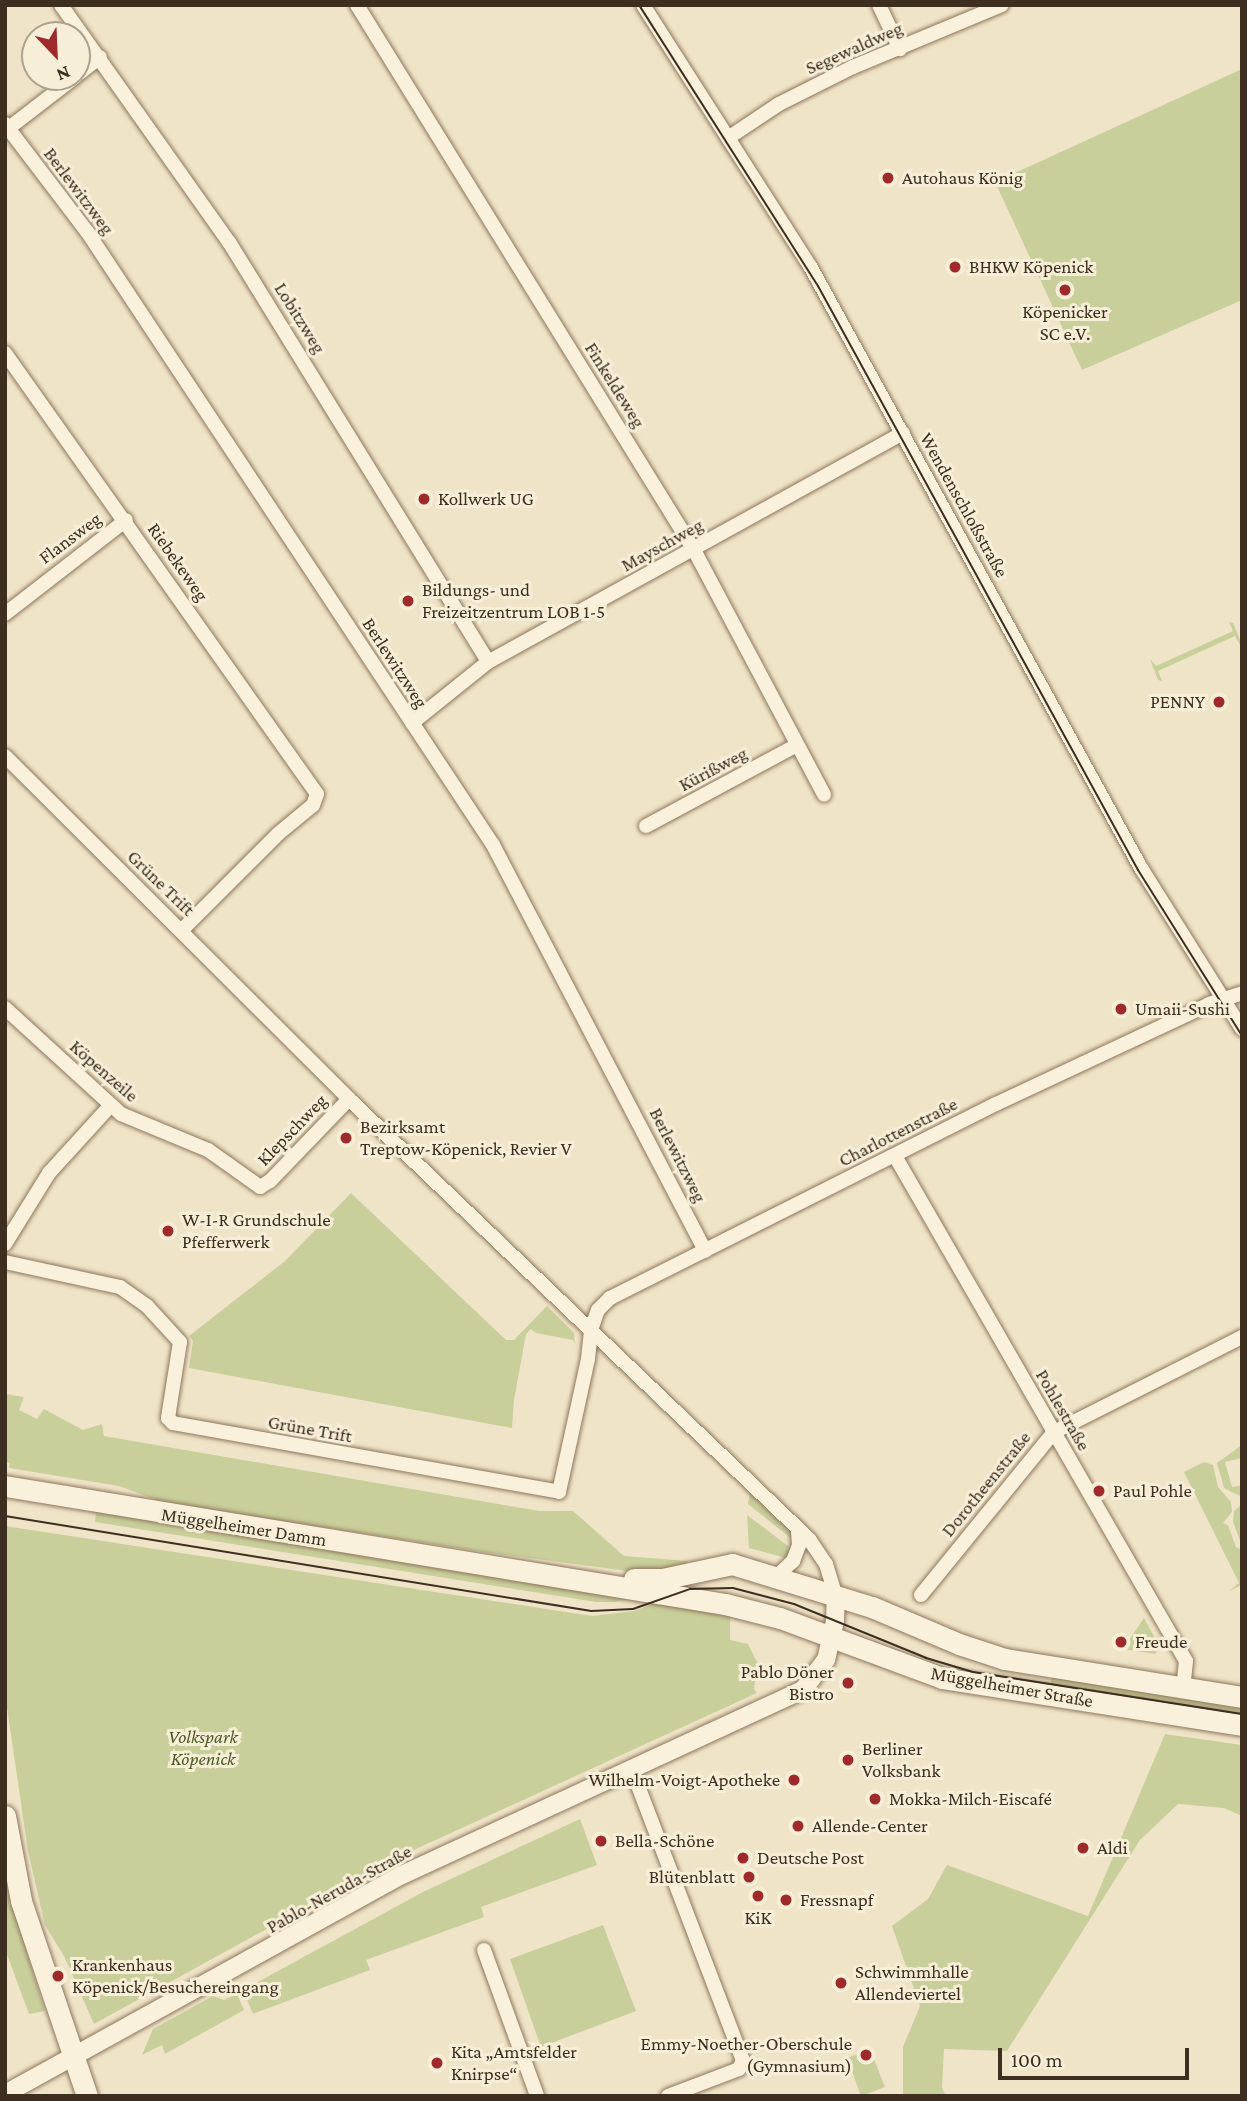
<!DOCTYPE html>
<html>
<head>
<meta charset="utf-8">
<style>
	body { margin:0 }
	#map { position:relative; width:1247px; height:2101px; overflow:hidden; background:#f0e4c8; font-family:"Crimson Pro",serif }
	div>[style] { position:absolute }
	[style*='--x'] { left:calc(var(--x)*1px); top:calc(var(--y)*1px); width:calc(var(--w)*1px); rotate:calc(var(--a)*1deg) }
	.green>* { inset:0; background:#c9cf9b }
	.roads { filter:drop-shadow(0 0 2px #8d765c) drop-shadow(0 0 2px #8d765c) }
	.minor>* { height:14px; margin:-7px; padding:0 7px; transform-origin:7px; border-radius:7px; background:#faf1dc }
	.tertiary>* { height:18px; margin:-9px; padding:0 9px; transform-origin:9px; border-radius:9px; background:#faf1dc }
	.secondary>* { height:21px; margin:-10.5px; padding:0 10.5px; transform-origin:10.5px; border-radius:10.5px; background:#faf1dc }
	.tram>* { height:2px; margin:-1px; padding:0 1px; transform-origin:1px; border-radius:1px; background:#3d2e20 }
	.dots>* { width:19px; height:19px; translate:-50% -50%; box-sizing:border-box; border:4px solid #f7eed8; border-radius:50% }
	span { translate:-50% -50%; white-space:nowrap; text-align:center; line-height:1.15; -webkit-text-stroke:6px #f7eed8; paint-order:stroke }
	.street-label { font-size:19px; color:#3d2e20 }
	.poi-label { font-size:19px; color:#3d2e20 }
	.left { translate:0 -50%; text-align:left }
	.right { translate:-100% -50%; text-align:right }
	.park-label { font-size:19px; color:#4d5a26; font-style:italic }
	.frame { position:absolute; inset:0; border:7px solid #3d2e20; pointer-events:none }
	.north { position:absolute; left:21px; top:21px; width:70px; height:70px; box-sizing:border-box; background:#f7eed8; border:2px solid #ada18e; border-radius:50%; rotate:157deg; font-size:19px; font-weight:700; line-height:28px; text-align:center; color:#3d2e20 }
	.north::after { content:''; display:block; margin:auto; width:24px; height:32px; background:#9e2a2b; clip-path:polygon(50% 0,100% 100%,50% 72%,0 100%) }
	.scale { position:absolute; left:998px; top:2048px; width:191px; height:32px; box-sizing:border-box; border:4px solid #3d2e20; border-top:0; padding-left:9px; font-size:21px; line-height:24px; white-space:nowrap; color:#3d2e20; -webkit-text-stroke:5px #f7eed8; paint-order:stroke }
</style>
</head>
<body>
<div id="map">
	<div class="green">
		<i style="clip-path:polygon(1242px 69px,1242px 300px,1082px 370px,995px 182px)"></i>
		<i style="clip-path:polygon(1229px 622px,1233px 623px,1241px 642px,1240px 645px,1235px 636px,1158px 671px,1162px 681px,1158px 680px,1150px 659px,1156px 666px,1233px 631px)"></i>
		<i style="clip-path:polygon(351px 1193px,506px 1340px,514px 1340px,547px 1306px,574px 1333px,575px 1344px,573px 1340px,536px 1333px,531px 1329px,526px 1334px,514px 1400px,512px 1428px,189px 1368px,193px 1341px,189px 1336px,285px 1261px)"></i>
		<i style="clip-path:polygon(5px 1394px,24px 1397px,19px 1410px,37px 1419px,44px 1409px,83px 1430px,102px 1424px,104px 1436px,539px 1511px,573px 1511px,624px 1556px,688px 1561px,686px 1565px,651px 1574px,484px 1552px,165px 1503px,119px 1486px,9px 1468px,10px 1463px,5px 1462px)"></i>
		<i style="clip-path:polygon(1242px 1445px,1242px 1458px,1225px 1462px,1232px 1487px,1242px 1485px,1242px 1497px,1224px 1488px,1217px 1463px)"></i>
		<i style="clip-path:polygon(1204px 1462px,1213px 1465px,1218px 1487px,1231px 1502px,1232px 1512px,1223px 1523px,1228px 1525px,1236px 1547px,1242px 1550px,1242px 1585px,1229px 1591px,1239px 1583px,1184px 1472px)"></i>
		<i style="clip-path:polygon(750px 1491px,791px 1531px,793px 1540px,748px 1504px)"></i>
		<i style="clip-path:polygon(1242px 1504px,1240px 1524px,1242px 1546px,1233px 1522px,1234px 1511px)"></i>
		<i style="clip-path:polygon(96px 1511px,638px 1597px,615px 1602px,596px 1602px,95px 1522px)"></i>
		<i style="clip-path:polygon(747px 1515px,792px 1549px,786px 1558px,749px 1548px)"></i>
		<i style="clip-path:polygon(5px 1526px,592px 1616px,634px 1611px,662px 1600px,730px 1616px,730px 1640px,748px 1644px,758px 1664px,754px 1689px,757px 1693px,392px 1860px,94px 2024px,65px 1958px,45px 1925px,28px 1851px,5px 1694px)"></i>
		<i style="clip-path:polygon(1144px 1618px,1160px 1647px,1155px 1654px,1123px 1649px)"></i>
		<i style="clip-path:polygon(1052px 1673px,1242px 1701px,1242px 1718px,1050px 1688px)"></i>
		<i style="clip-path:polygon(1165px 1734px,1242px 1745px,1242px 1816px,1224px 1808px,1178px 1804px,1140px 1840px,1007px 2051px,944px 2049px,942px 2088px,946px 2096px,903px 2096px,903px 2047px,920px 2006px,892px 1926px,928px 1899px,947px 1865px,1088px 1916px)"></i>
		<i style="clip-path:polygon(580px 1819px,597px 1865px,481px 1907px,484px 1917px,366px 1960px,370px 1970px,253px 2014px,243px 1990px,423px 1892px)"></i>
		<i style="clip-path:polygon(5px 1856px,24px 1943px,45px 2011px,29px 2014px,5px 1949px)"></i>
		<i style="clip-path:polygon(603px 1925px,636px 2011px,541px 2047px,510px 1959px)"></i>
		<i style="clip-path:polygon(237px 1994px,244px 2010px,165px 2054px,162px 2045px,142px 2055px,153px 2029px,213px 1996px,224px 2000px)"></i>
		<i style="clip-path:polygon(870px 2049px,885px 2087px,861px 2096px,847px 2058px)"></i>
	</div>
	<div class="roads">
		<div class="minor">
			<i style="--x:61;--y:5;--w:291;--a:54.7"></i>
			<i style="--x:229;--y:242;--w:493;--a:58.3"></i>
			<i style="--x:357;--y:5;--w:641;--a:58.27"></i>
			<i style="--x:694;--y:550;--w:277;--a:62"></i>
			<i style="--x:643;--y:5;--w:310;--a:57.4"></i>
			<i style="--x:810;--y:266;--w:687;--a:61.2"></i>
			<i style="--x:1141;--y:868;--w:190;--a:57.9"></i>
			<i style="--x:879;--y:5;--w:49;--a:64.5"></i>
			<i style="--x:77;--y:75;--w:29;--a:-38"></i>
			<i style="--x:5;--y:124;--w:137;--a:52.7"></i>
			<i style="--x:88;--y:233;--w:734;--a:56.5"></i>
			<i style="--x:493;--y:845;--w:458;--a:62.4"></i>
			<i style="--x:5;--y:131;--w:88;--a:-37.6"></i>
			<i style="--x:728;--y:138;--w:61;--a:-33.7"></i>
			<i style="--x:779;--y:104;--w:83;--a:-26.6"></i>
			<i style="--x:853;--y:67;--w:161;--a:-22.6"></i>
			<i style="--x:5;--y:353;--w:540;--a:54.72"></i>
			<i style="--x:317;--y:794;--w:12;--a:110"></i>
			<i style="--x:313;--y:805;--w:45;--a:140.4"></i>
			<i style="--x:278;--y:834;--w:136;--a:135"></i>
			<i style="--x:5;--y:614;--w:153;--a:-37.8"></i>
			<i style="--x:412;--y:723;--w:97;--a:-38.8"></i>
			<i style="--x:488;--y:662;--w:474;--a:-28.9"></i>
			<i style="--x:5;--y:756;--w:486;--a:44.9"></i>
			<i style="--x:349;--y:1099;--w:637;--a:43.73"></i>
			<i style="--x:809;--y:1539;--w:30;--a:56"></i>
			<i style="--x:826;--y:1564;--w:34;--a:73"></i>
			<i style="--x:646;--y:826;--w:171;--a:-28.2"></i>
			<i style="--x:5;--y:1008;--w:157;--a:42.4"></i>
			<i style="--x:121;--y:1114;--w:94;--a:22.5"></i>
			<i style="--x:208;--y:1150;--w:64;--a:35.4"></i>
			<i style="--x:260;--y:1187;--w:12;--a:-31"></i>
			<i style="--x:270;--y:1181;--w:114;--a:-46.1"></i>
			<i style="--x:895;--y:1156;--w:583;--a:60.05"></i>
			<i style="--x:1186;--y:1661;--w:27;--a:96"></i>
			<i style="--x:5;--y:1244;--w:84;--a:-58.2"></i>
			<i style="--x:49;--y:1173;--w:91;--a:-47.7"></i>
			<i style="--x:5;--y:1262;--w:118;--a:12.3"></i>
			<i style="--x:120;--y:1287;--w:33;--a:35"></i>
			<i style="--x:147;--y:1306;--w:49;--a:47.5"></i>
			<i style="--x:180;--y:1342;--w:77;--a:99"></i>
			<i style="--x:168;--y:1418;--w:7;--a:45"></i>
			<i style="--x:173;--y:1423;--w:392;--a:10.1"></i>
			<i style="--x:559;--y:1492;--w:136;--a:-77.7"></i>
			<i style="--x:588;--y:1359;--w:29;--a:-84"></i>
			<i style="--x:591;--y:1330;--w:21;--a:-71"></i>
			<i style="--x:598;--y:1310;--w:17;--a:-45"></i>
			<i style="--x:610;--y:1298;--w:432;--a:-26.7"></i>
			<i style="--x:996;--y:1104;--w:235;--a:-25.1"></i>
			<i style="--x:1209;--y:1004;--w:35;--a:-18"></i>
			<i style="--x:778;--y:1575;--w:21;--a:-43"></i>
			<i style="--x:793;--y:1561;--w:17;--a:-69"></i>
			<i style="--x:799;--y:1545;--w:16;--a:-94"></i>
			<i style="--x:921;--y:1595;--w:210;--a:-50.8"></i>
			<i style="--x:1054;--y:1432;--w:211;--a:-26.8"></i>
			<i style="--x:632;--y:1770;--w:311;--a:69.1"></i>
			<i style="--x:743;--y:2060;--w:10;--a:114"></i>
			<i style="--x:739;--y:2069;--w:76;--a:159.2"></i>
			<i style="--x:484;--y:1950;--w:155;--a:70"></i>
		</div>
		<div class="tertiary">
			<i style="--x:5;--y:2094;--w:453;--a:-28.9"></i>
			<i style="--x:402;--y:1875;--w:442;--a:-24.8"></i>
			<i style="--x:803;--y:1690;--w:38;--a:-53"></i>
			<i style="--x:826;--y:1660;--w:40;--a:-77"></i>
			<i style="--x:835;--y:1621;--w:25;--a:-88"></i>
		</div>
		<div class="secondary">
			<i style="--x:5;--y:1486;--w:730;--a:9.31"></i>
			<i style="--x:725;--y:1604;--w:57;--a:14.3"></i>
			<i style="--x:780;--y:1618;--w:173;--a:20.3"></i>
			<i style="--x:942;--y:1678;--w:304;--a:8.9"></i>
			<i style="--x:634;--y:1579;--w:28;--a:0"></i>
			<i style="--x:662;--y:1579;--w:72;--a:-12.1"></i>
			<i style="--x:732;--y:1564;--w:146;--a:17.1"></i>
			<i style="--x:872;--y:1607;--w:95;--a:23"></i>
			<i style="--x:959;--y:1644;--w:48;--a:18.1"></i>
			<i style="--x:1005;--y:1659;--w:240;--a:9.1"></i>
			<i style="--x:5;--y:1816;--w:86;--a:79.3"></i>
			<i style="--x:21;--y:1901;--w:206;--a:71.3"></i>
		</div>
	</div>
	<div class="tram">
		<i style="--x:639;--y:5;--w:333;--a:57.5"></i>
		<i style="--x:818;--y:286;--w:666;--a:61.28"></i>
		<i style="--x:1138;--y:870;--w:196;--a:57.9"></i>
		<i style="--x:5;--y:1516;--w:594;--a:9.21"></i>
		<i style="--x:591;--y:1611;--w:42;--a:-2.7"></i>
		<i style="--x:633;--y:1609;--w:60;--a:-19.3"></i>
		<i style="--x:690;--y:1589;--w:43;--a:-1.3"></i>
		<i style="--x:733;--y:1588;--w:63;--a:14.7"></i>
		<i style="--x:794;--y:1604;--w:143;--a:22.2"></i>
		<i style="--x:926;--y:1658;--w:49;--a:16.6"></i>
		<i style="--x:973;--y:1672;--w:272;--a:8.9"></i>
	</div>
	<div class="dots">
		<i style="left:888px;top:178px;background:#9e2a2b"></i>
		<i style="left:955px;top:267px;background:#9e2a2b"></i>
		<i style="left:1065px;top:290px;background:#9e2a2b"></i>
		<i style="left:424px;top:499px;background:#9e2a2b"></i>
		<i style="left:408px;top:601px;background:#9e2a2b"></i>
		<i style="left:1219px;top:702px;background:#9e2a2b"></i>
		<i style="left:1121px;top:1009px;background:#9e2a2b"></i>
		<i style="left:346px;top:1138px;background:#9e2a2b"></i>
		<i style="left:168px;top:1231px;background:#9e2a2b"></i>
		<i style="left:1099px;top:1491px;background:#9e2a2b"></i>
		<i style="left:1121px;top:1642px;background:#9e2a2b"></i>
		<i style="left:848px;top:1683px;background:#9e2a2b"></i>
		<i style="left:848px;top:1760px;background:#9e2a2b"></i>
		<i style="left:794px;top:1780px;background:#9e2a2b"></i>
		<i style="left:875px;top:1799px;background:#9e2a2b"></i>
		<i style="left:798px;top:1826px;background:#9e2a2b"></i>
		<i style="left:601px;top:1841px;background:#9e2a2b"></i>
		<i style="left:1083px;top:1848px;background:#9e2a2b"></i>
		<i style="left:743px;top:1858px;background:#9e2a2b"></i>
		<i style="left:749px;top:1877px;background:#9e2a2b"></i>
		<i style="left:758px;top:1896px;background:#9e2a2b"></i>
		<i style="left:786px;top:1900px;background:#9e2a2b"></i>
		<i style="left:58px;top:1976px;background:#9e2a2b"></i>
		<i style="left:841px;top:1983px;background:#9e2a2b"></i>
		<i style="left:866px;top:2055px;background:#9e2a2b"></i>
		<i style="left:437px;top:2063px;background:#9e2a2b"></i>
	</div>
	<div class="street-label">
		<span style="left:854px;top:48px;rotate:-24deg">Segewaldweg</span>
		<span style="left:79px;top:191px;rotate:53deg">Berlewitzweg</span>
		<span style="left:300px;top:318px;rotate:58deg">Lobitzweg</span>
		<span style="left:615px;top:385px;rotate:58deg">Finkeldeweg</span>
		<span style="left:964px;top:505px;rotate:61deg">Wendenschloßstraße</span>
		<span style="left:70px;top:538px;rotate:-37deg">Flansweg</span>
		<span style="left:662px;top:545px;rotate:-29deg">Mayschweg</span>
		<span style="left:178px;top:562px;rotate:55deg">Riebekeweg</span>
		<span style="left:395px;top:663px;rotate:57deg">Berlewitzweg</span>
		<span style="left:713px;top:769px;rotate:-28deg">Kürißweg</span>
		<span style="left:161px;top:883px;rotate:44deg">Grüne Trift</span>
		<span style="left:104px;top:1071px;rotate:41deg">Köpenzeile</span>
		<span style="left:292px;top:1130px;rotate:-46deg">Klepschweg</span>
		<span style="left:898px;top:1132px;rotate:-27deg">Charlottenstraße</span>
		<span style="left:678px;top:1155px;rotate:63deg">Berlewitzweg</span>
		<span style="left:1063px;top:1410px;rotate:60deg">Pohlestraße</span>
		<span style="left:310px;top:1429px;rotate:10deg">Grüne Trift</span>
		<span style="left:986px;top:1484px;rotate:-51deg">Dorotheenstraße</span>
		<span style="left:244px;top:1527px;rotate:9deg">Müggelheimer Damm</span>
		<span style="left:1012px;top:1687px;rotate:10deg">Müggelheimer Straße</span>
		<span style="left:339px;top:1889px;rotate:-29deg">Pablo-Neruda-Straße</span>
	</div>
	<div class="poi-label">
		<span class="left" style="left:902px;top:178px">Autohaus König</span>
		<span class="left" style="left:969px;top:267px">BHKW Köpenick</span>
		<span style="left:1065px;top:323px">Köpenicker<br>SC e.V.</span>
		<span class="left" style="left:438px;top:499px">Kollwerk UG</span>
		<span class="left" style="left:422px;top:601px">Bildungs- und<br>Freizeitzentrum LOB 1-5</span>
		<span class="right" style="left:1205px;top:702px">PENNY</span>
		<span class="left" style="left:1135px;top:1009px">Umaii-Sushi</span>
		<span class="left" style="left:360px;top:1138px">Bezirksamt<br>Treptow-Köpenick, Revier V</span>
		<span class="left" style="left:182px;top:1231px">W-I-R Grundschule<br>Pfefferwerk</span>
		<span class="left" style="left:1113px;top:1491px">Paul Pohle</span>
		<span class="left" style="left:1135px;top:1642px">Freude</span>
		<span class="right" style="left:834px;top:1683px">Pablo Döner<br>Bistro</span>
		<span class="left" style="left:862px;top:1760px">Berliner<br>Volksbank</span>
		<span class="right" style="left:780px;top:1780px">Wilhelm-Voigt-Apotheke</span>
		<span class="left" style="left:889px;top:1799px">Mokka-Milch-Eiscafé</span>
		<span class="left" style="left:812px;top:1826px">Allende-Center</span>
		<span class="left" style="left:615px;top:1841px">Bella-Schöne</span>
		<span class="left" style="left:1097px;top:1848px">Aldi</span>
		<span class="left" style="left:757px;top:1858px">Deutsche Post</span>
		<span class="right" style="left:735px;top:1877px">Blütenblatt</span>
		<span class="left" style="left:800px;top:1900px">Fressnapf</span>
		<span style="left:758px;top:1918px">KiK</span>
		<span class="left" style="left:72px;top:1976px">Krankenhaus<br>Köpenick/Besuchereingang</span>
		<span class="left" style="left:855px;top:1983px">Schwimmhalle<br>Allendeviertel</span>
		<span class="right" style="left:852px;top:2055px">Emmy-Noether-Oberschule<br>(Gymnasium)</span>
		<span class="left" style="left:451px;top:2063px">Kita „Amtsfelder<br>Knirpse“</span>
	</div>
	<div class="park-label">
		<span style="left:203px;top:1748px">Volkspark<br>Köpenick</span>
	</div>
	<div class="frame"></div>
	<div class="north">N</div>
	<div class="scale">100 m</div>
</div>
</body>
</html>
